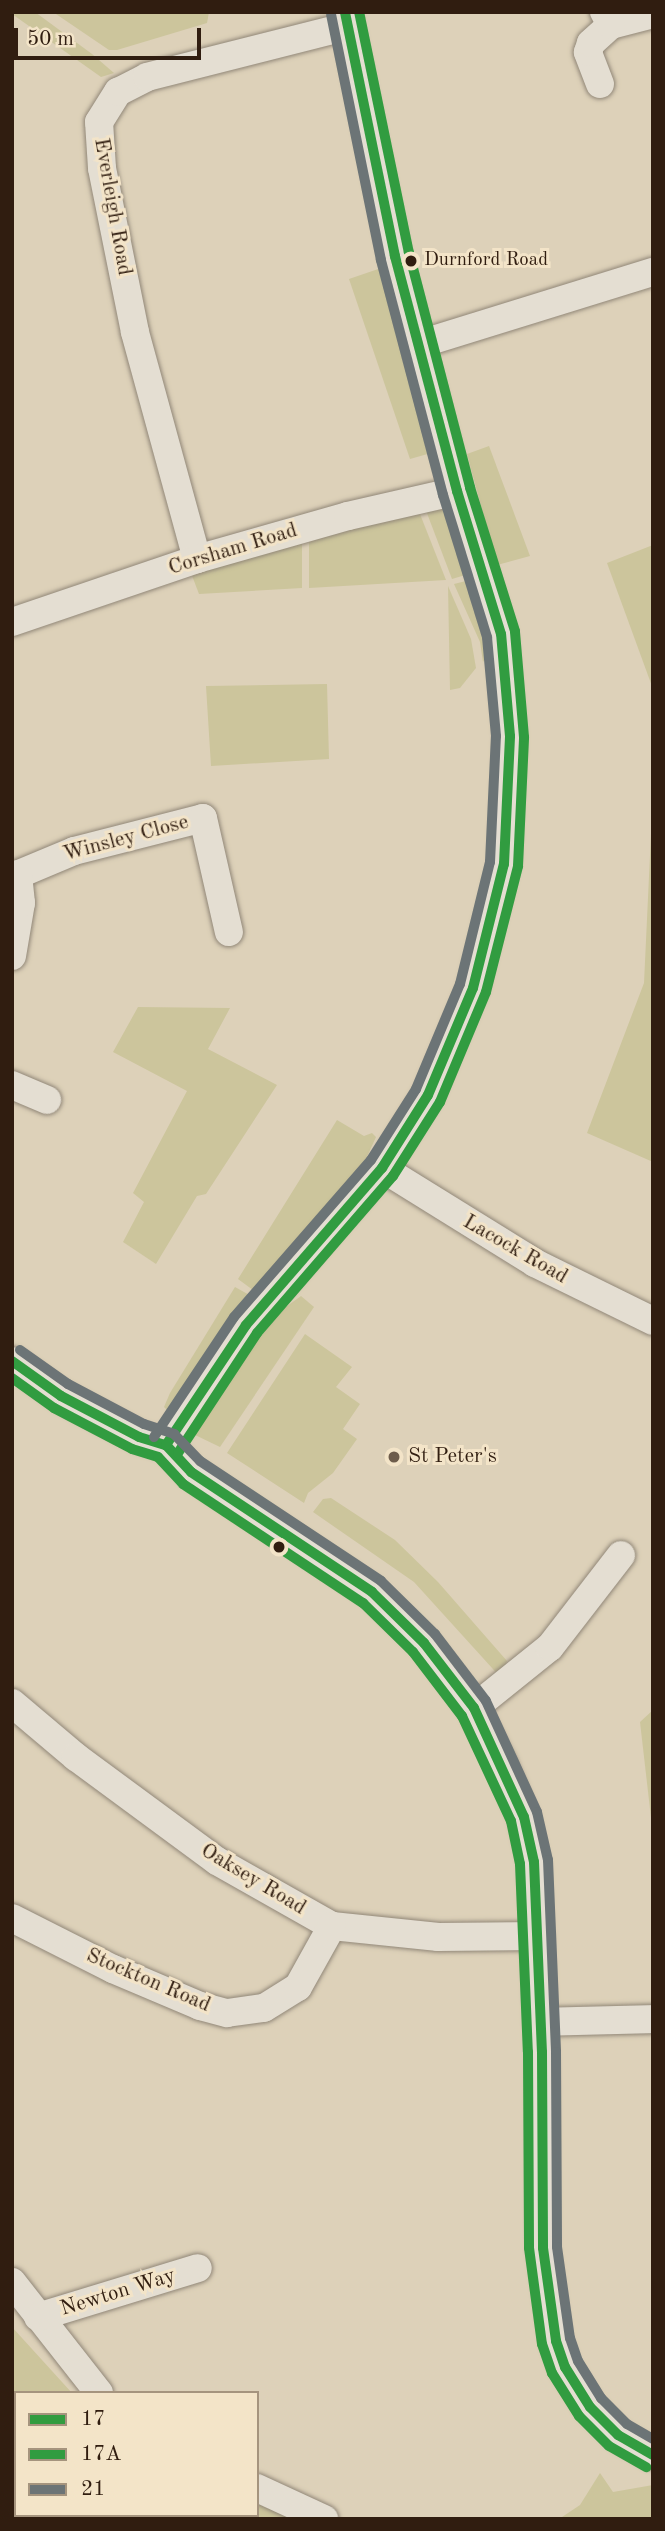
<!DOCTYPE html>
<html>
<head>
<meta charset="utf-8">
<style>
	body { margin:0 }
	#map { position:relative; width:665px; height:2531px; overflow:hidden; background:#ddd1b9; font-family:"Old Standard TT",serif }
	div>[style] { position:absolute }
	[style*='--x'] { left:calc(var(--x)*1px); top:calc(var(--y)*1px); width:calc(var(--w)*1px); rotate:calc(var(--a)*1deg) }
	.green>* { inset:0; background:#ccc59c }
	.roads { filter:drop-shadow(0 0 2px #918778) drop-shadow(0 0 2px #918778) }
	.minor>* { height:28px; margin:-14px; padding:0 14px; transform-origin:14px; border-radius:14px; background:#e4ded2 }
	.bus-1>* { height:10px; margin:-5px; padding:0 5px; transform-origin:5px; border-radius:5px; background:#319c40 }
	.bus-2>* { height:10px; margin:-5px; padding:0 5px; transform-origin:5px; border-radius:5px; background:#319c40 }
	.bus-3>* { height:10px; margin:-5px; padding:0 5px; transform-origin:5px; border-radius:5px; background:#6c7476 }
	.dots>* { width:19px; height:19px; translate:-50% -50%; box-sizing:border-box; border:4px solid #f3e4c8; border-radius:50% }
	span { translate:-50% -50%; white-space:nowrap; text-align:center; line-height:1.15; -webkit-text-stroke:6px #f3e4c8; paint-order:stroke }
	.bus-label { font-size:19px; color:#301d10 }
	.left { translate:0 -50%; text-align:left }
	.street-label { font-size:21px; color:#301d10 }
	.poi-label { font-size:21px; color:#301d10 }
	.frame { position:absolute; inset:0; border:14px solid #301d10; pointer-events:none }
	.legend { position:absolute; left:14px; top:2391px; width:245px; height:126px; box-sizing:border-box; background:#f3e4c8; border:2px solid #a5947e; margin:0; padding:9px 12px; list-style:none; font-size:21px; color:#301d10 }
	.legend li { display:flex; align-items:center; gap:14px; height:35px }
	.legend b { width:35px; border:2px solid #a5947e }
	.scale { position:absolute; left:14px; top:28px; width:187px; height:32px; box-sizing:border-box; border:4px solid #301d10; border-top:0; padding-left:9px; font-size:21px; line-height:24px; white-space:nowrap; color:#301d10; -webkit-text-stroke:5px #f3e4c8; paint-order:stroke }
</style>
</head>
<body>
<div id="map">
	<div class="green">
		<i style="clip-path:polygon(35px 12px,92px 54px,114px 73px,101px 77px,12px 14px)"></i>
		<i style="clip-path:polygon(53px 12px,209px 12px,207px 23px,117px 50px,109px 50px)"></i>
		<i style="clip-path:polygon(387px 266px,438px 451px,410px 459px,349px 279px)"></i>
		<i style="clip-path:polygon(489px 446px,530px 556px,497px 565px,467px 454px)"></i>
		<i style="clip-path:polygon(435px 507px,451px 513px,472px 573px,452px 579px,425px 508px)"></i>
		<i style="clip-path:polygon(418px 509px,446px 580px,309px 588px,309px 538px)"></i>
		<i style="clip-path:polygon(302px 540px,302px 588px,199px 594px,191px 573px)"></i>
		<i style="clip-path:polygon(653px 545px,653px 689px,607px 563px)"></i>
		<i style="clip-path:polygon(474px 579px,491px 648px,483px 662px,480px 642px,454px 584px)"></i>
		<i style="clip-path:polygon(448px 586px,471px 639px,476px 668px,460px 688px,450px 690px)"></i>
		<i style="clip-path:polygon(327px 684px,329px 759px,211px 766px,206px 686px)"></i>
		<i style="clip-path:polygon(653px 791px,653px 1162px,587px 1133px,644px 983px)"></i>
		<i style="clip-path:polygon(138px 1007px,230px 1008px,208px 1049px,277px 1085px,206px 1194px,197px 1196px,156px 1264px,123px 1242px,144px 1202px,133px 1193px,187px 1091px,113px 1052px)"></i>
		<i style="clip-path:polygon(337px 1120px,364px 1136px,372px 1133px,376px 1137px,365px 1161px,371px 1165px,257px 1293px,238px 1279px)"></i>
		<i style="clip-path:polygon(235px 1287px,253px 1297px,169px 1412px,164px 1407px,170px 1393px)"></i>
		<i style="clip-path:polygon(301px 1296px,314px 1307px,220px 1447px,193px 1434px,229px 1367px,268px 1320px)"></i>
		<i style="clip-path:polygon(305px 1334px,352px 1367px,336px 1387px,360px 1404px,343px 1429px,357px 1439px,333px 1473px,308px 1493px,304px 1503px,227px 1453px)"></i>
		<i style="clip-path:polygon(331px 1498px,395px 1540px,438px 1582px,507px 1661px,502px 1679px,414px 1582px,313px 1512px,323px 1499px)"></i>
		<i style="clip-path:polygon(653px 1710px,653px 1835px,640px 1722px)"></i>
		<i style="clip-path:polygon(12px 2327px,72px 2393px,16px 2393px,16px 2515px,29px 2515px,28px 2519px,12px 2519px)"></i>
		<i style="clip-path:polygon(600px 2473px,613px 2492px,653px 2485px,653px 2519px,559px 2519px,580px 2505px)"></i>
		<i style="clip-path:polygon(257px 2503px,292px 2519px,92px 2519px,257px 2515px)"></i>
	</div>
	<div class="roads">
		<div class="minor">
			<i style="--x:611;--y:25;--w:43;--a:-14.7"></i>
			<i style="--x:600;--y:84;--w:34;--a:-111"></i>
			<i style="--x:588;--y:52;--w:9;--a:-72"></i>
			<i style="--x:591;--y:43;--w:27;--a:-42"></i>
			<i style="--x:611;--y:25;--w:15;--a:-118"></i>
			<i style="--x:420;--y:344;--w:244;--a:-17.2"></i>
			<i style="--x:197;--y:559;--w:235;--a:-105.3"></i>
			<i style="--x:135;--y:332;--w:167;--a:-101.4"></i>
			<i style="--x:102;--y:168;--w:46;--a:-93.7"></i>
			<i style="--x:99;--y:122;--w:36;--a:-58"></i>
			<i style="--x:118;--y:92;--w:33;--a:-27"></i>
			<i style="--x:147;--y:77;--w:207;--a:-14.2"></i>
			<i style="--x:12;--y:622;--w:195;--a:-18.8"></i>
			<i style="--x:197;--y:559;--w:157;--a:-15.9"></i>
			<i style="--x:348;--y:516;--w:112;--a:-12.9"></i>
			<i style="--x:12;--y:877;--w:67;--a:-22.8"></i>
			<i style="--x:74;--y:851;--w:133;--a:-14.3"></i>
			<i style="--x:203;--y:818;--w:117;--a:77.2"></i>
			<i style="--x:12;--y:956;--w:54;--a:-80.4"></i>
			<i style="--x:21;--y:903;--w:29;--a:-96"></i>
			<i style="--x:12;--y:1085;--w:38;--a:23"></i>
			<i style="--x:382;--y:1168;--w:180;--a:31.8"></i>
			<i style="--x:535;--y:1263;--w:131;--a:26.2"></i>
			<i style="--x:12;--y:1361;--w:60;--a:35.5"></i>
			<i style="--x:61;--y:1396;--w:88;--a:27.7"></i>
			<i style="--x:139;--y:1437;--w:28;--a:17"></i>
			<i style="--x:166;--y:1445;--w:37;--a:47"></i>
			<i style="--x:191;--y:1472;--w:217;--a:33.5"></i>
			<i style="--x:372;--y:1592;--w:73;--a:44.4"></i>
			<i style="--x:424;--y:1643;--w:82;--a:52.4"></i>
			<i style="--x:474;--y:1708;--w:64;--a:63"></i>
			<i style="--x:503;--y:1765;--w:56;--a:68"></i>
			<i style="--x:524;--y:1817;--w:46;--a:77.5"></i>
			<i style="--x:534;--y:1862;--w:190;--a:87.6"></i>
			<i style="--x:542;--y:2052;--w:196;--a:89.7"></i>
			<i style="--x:543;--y:2248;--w:94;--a:82"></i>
			<i style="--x:556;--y:2341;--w:28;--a:71"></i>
			<i style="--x:565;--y:2367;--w:47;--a:58"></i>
			<i style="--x:590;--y:2407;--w:40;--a:45"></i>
			<i style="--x:618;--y:2435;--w:40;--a:29.7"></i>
			<i style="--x:166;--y:1445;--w:144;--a:-56.3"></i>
			<i style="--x:246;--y:1325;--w:208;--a:-49.1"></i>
			<i style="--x:382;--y:1168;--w:86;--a:-57.8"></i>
			<i style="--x:428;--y:1095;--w:116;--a:-67.2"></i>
			<i style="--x:473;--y:988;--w:128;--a:-76"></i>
			<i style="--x:504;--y:864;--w:128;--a:-87.3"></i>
			<i style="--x:510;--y:736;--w:102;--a:-95"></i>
			<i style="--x:501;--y:634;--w:150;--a:-107.1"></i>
			<i style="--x:457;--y:491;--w:243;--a:-104.8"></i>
			<i style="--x:395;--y:256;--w:249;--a:-101.6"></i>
			<i style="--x:12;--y:1703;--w:84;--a:40.2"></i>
			<i style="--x:76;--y:1757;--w:175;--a:36.4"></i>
			<i style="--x:217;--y:1861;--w:132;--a:29.5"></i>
			<i style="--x:332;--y:1926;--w:107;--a:5.9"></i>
			<i style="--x:438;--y:1937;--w:100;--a:-0.6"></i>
			<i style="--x:474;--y:1708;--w:97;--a:-38.8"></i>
			<i style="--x:550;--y:1647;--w:116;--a:-52.3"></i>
			<i style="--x:12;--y:1918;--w:113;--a:26.8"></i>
			<i style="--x:113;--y:1969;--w:95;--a:23"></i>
			<i style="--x:200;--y:2006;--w:28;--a:15"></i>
			<i style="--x:227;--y:2013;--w:37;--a:-8"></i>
			<i style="--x:264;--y:2008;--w:40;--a:-32"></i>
			<i style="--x:298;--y:1987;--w:70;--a:-60.9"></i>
			<i style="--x:541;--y:2022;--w:112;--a:-1.5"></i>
			<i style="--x:12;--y:2282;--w:141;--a:51.9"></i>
			<i style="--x:38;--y:2317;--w:167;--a:-17"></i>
			<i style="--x:257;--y:2488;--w:74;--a:24.8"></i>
		</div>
	</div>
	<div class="bus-1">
		<i style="--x:12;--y:1361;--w:60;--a:35.5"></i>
		<i style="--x:61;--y:1396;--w:88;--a:27.7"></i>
		<i style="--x:139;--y:1437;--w:28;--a:17"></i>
		<i style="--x:166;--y:1445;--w:37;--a:47"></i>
		<i style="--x:191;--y:1472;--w:217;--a:33.5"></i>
		<i style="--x:372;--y:1592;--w:73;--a:44.4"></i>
		<i style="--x:424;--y:1643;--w:82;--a:52.4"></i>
		<i style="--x:474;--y:1708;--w:120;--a:65.4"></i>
		<i style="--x:524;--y:1817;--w:46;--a:77.5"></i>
		<i style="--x:534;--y:1862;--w:190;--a:87.6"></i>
		<i style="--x:542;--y:2052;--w:196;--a:89.7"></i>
		<i style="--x:543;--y:2248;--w:94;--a:82"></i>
		<i style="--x:556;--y:2341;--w:28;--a:71"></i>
		<i style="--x:565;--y:2367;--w:47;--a:58"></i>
		<i style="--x:590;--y:2407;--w:40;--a:45"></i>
		<i style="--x:618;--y:2435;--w:40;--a:29.7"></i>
		<i style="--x:166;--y:1445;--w:144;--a:-56.3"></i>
		<i style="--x:246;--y:1325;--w:208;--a:-49.1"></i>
		<i style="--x:382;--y:1168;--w:86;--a:-57.8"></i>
		<i style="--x:428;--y:1095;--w:116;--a:-67.2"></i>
		<i style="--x:473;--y:988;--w:128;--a:-76"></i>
		<i style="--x:504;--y:864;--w:128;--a:-87.3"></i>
		<i style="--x:510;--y:736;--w:102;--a:-95"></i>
		<i style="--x:501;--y:634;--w:150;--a:-107.1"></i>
		<i style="--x:457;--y:491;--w:243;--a:-104.8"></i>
		<i style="--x:395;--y:256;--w:249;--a:-101.6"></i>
	</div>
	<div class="bus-2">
		<i style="--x:12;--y:1378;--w:52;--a:35.5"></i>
		<i style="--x:54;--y:1408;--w:88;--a:27.7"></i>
		<i style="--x:132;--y:1449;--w:27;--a:17"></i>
		<i style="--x:158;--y:1457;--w:37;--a:47"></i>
		<i style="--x:183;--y:1484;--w:216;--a:33.5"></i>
		<i style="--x:363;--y:1603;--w:70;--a:44.4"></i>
		<i style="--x:413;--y:1652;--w:81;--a:52.6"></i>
		<i style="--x:462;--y:1716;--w:116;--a:65"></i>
		<i style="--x:511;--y:1821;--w:44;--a:78.2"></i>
		<i style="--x:520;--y:1864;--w:188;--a:87.6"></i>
		<i style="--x:528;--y:2052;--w:196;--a:89.7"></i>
		<i style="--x:529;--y:2248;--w:97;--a:82.3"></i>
		<i style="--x:542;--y:2344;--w:31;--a:71"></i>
		<i style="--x:552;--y:2373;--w:51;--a:57.9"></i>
		<i style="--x:579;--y:2416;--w:42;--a:45"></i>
		<i style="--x:609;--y:2446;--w:43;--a:29.6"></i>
		<i style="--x:178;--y:1453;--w:144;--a:-56.6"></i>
		<i style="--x:257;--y:1333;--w:208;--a:-49.1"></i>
		<i style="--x:393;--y:1176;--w:88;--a:-57.6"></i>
		<i style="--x:440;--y:1102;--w:119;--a:-67.3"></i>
		<i style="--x:486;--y:992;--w:130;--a:-75.7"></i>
		<i style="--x:518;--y:866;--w:129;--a:-87.3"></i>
		<i style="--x:524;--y:737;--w:106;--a:-94.9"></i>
		<i style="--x:515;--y:631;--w:151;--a:-107.4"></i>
		<i style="--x:470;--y:487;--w:242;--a:-104.6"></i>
		<i style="--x:409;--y:253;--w:246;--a:-101.7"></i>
	</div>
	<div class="bus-3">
		<i style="--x:20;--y:1350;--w:59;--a:35.3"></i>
		<i style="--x:68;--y:1384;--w:86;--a:27.8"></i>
		<i style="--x:144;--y:1424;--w:32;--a:18"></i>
		<i style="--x:174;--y:1434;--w:37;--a:46"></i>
		<i style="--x:200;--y:1461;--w:217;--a:33.5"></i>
		<i style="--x:381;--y:1581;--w:76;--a:44.5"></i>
		<i style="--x:435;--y:1634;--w:84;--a:52.7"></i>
		<i style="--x:486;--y:1701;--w:122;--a:65.3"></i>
		<i style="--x:537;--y:1812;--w:49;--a:77.1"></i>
		<i style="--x:548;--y:1860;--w:192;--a:87.6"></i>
		<i style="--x:556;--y:2052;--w:195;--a:89.7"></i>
		<i style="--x:557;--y:2247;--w:92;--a:81.9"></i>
		<i style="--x:570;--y:2338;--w:24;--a:71"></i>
		<i style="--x:578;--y:2361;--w:44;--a:58.1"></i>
		<i style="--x:601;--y:2398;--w:37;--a:45"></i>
		<i style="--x:627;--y:2424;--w:30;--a:30"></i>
		<i style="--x:154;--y:1437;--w:144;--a:-56.3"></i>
		<i style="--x:234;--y:1317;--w:208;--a:-48.9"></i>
		<i style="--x:371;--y:1160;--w:84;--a:-57.6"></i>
		<i style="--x:416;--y:1089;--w:114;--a:-67.3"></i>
		<i style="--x:460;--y:984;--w:126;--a:-76.2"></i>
		<i style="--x:490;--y:862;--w:126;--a:-87.3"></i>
		<i style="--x:496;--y:736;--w:99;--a:-95.2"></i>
		<i style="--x:487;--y:637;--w:149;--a:-107.2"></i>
		<i style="--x:443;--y:495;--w:243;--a:-104.8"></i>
		<i style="--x:381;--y:260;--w:250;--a:-101.5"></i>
	</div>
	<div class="dots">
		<i style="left:411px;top:261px;background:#301d10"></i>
		<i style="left:394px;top:1457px;background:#6d5c4b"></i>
		<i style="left:279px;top:1547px;background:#301d10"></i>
	</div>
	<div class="bus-label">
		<span class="left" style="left:424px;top:261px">Durnford Road</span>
	</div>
	<div class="street-label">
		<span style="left:112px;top:207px;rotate:80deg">Everleigh Road</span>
		<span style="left:233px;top:550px;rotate:-17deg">Corsham Road</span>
		<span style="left:126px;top:839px;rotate:-15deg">Winsley Close</span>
		<span style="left:515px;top:1250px;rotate:30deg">Lacock Road</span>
		<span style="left:253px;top:1880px;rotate:31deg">Oaksey Road</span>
		<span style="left:148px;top:1981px;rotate:23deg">Stockton Road</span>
		<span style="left:118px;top:2293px;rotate:-17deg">Newton Way</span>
	</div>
	<div class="poi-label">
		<span class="left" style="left:408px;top:1457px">St Peter's</span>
	</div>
	<div class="frame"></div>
	<ul class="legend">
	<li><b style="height:9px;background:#319c40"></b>17</li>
	<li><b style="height:9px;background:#319c40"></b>17A</li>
	<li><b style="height:9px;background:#6c7476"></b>21</li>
	</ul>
	<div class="scale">50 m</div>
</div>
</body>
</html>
